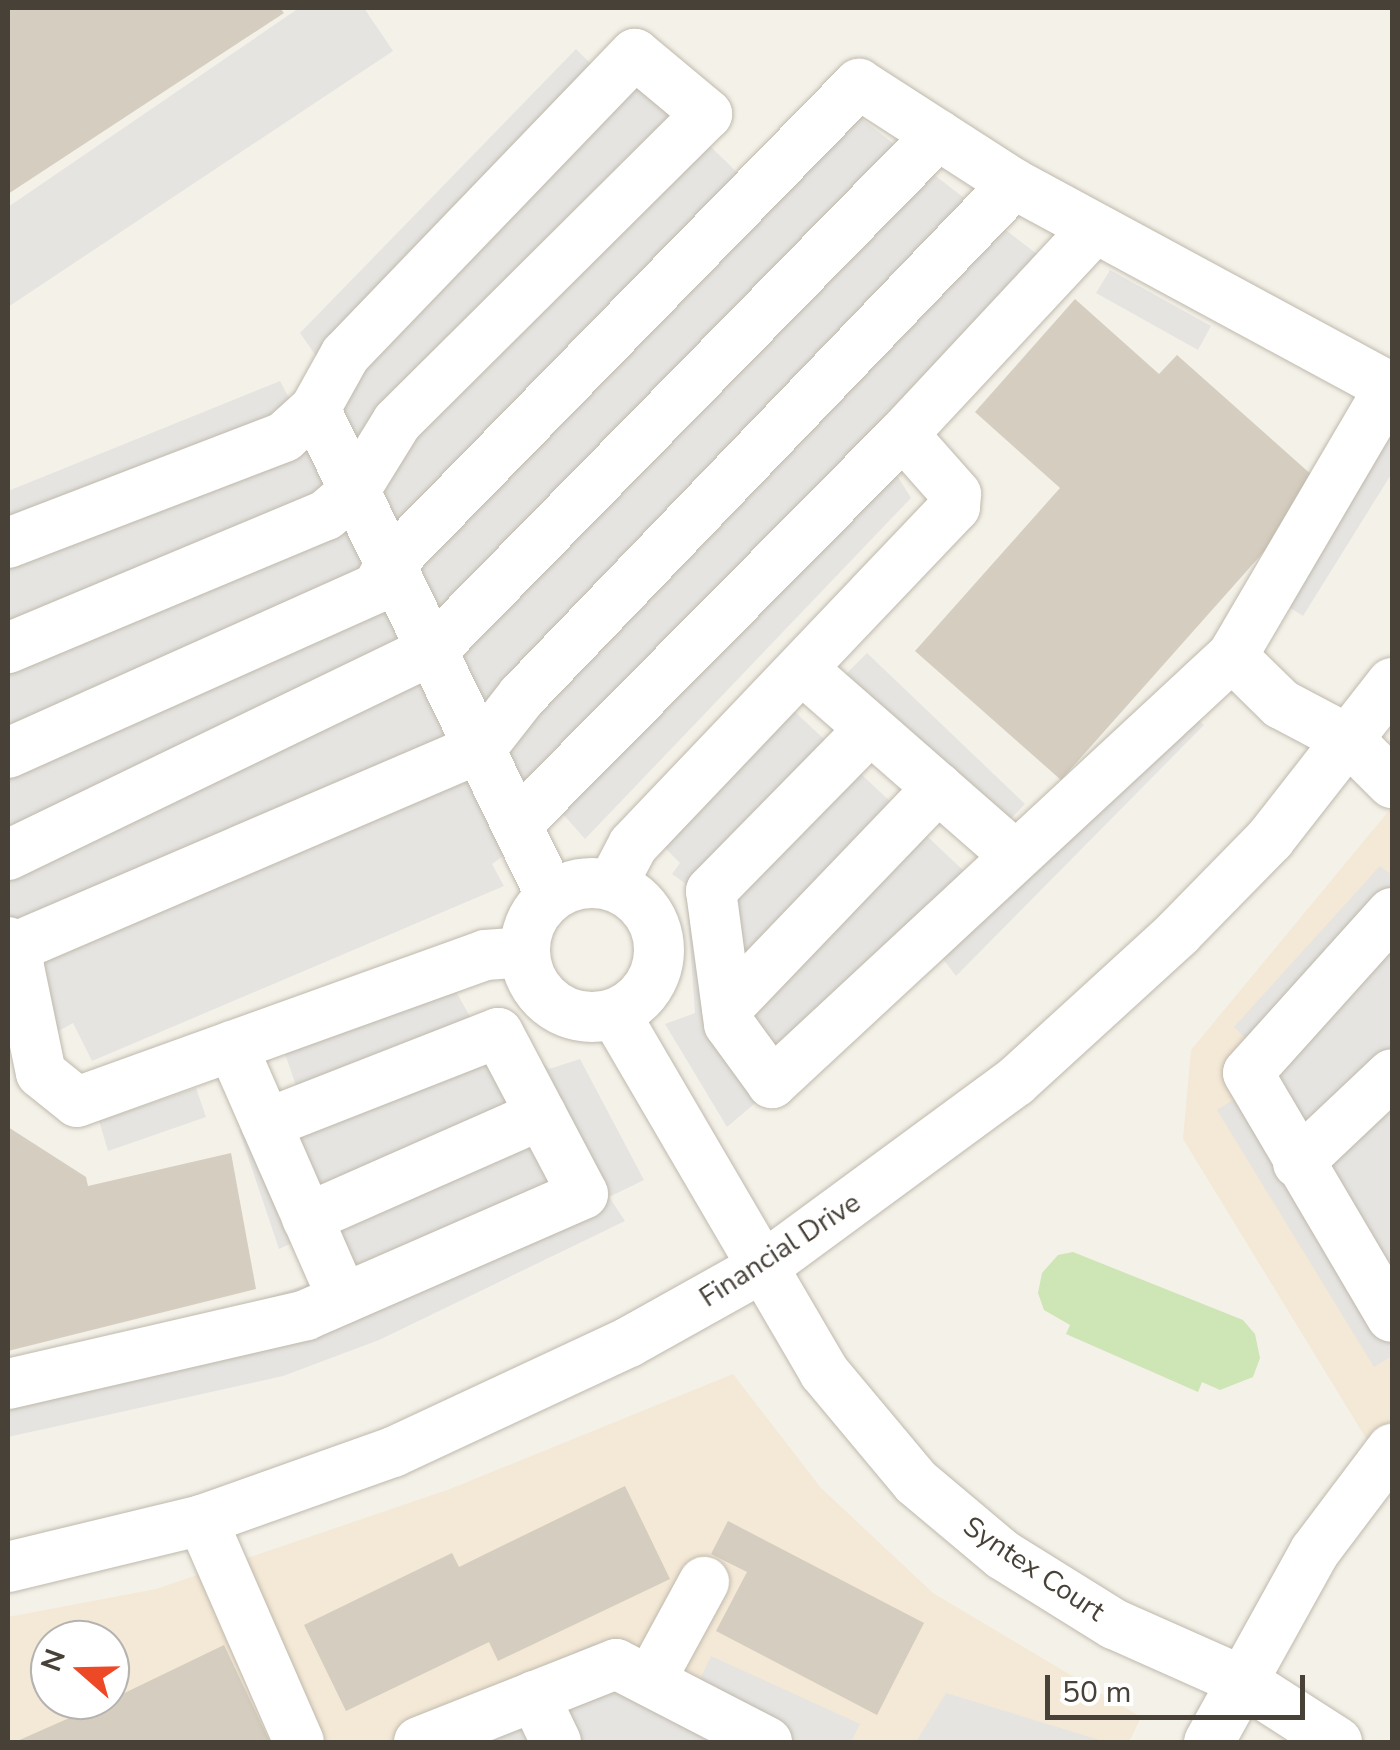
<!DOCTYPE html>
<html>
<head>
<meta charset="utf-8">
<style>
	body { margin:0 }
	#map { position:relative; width:1400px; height:1750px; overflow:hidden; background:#f4f1e9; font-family:"Nunito Sans",sans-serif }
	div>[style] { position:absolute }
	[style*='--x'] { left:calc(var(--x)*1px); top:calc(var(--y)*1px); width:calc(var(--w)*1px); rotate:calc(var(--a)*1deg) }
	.commercial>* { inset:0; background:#f4e8d6 }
	.green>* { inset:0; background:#cee5b5 }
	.parking>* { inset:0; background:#e5e4e1 }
	.building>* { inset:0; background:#d5cdbf }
	.roads { filter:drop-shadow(0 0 2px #bfb9ac) drop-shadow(0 0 2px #bfb9ac) }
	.minor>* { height:50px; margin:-25px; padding:0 25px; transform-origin:25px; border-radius:25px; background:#fff }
	.minor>.ring { margin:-25px; padding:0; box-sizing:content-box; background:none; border:50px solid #fff; border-radius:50% }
	span { translate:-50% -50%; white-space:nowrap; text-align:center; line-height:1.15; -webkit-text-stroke:9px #fff; paint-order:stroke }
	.street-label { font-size:28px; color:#474138 }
	.frame { position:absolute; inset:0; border:10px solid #474138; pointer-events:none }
	.north { position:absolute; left:30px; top:1620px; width:100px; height:100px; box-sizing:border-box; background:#fff; border:2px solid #b5b3af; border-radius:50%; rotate:290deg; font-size:28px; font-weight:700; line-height:40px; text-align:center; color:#474138 }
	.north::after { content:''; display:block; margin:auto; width:35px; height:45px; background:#ed4927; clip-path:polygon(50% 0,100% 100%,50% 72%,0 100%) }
	.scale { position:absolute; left:1045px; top:1675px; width:260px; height:45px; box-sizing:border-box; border:5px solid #474138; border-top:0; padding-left:12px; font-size:30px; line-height:35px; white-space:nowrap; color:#474138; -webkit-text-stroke:8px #fff; paint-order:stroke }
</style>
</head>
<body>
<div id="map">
	<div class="commercial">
		<i style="clip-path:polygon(1392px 807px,1392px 1481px,1183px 1139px,1191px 1050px)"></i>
		<i style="clip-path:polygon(evenodd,733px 1374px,821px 1488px,933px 1593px,1141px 1717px,1129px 1742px,8px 1742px,8px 1617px,156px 1589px,450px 1489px,733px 1374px,50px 1640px,110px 1640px,110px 1700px,50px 1700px,50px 1640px)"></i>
	</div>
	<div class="green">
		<i style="clip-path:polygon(1073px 1252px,1243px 1320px,1255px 1334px,1260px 1358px,1253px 1377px,1220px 1390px,1202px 1382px,1198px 1392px,1066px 1334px,1070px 1325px,1044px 1310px,1038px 1293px,1042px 1273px,1058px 1255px)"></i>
	</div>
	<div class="parking">
		<i style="clip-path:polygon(299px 8px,364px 8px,393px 51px,8px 307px,8px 207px)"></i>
		<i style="clip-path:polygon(641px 36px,709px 145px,749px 184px,828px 93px,1068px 278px,893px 469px,911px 498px,585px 839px,563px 814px,492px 864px,504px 886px,92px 1061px,73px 1023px,37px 1043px,8px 986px,8px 491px,280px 381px,297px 413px,316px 356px,300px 333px,576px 49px,602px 75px)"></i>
		<i style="clip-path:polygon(1110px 270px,1211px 326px,1198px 350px,1096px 293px)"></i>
		<i style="clip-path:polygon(1392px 407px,1392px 473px,1303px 616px,1273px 597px)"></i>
		<i style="clip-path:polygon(867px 653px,1025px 804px,1001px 829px,843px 677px)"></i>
		<i style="clip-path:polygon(1178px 703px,1204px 725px,956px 976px,936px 950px,727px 1127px,665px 1024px,695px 1013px,686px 884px,672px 874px,680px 863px,660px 843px,792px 709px,965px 872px)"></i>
		<i style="clip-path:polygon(1380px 866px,1392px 875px,1392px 1356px,1374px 1367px,1217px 1110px,1241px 1095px,1252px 1045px,1234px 1027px)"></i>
		<i style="clip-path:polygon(449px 979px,473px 1022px,505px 1023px,549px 1069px,580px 1059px,644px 1180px,609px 1197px,625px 1221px,379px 1340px,283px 1376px,8px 1437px,8px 1369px,96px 1355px,317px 1281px,298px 1240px,279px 1249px,239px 1130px,301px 1100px,285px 1054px)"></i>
		<i style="clip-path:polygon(196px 1088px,206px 1117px,108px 1151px,99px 1121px)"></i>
		<i style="clip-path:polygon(593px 1643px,695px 1690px,711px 1656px,860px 1724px,851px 1742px,394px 1742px)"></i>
		<i style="clip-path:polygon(946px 1693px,1106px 1742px,916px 1742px)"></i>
	</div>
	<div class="building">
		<i style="clip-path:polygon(8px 8px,280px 8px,284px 13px,8px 194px)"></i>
		<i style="clip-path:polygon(1075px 299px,1159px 374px,1177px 355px,1323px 485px,1061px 780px,915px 651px,1060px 488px,975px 412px)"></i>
		<i style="clip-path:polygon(8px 1127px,86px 1177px,88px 1186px,231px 1153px,256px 1289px,8px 1351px)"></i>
		<i style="clip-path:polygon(625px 1486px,670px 1579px,498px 1661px,489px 1642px,346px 1711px,304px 1625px,452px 1553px,459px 1567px)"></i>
		<i style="clip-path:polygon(728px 1521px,924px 1623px,877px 1715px,716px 1631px,747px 1572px,711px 1554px)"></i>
		<i style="clip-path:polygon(224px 1645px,270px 1742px,15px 1742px,110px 1700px)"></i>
	</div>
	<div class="roads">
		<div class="minor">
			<i style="--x:315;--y:409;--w:541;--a:64.15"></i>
			<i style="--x:8;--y:543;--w:296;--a:-21"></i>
			<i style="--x:284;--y:437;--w:42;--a:-42.1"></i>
			<i style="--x:315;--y:409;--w:62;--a:-60.9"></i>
			<i style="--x:345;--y:355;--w:418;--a:-46.1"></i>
			<i style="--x:635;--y:54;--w:94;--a:39.8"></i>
			<i style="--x:707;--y:114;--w:437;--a:135.2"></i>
			<i style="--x:397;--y:422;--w:80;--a:121.7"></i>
			<i style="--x:355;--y:490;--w:38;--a:139"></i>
			<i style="--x:326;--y:515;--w:345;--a:157.3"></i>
			<i style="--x:1232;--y:656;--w:69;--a:44.4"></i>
			<i style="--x:1281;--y:704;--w:77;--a:27.9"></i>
			<i style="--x:1349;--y:740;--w:61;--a:45"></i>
			<i style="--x:802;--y:669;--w:281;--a:41.2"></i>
			<i style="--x:8;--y:753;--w:404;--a:-24.1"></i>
			<i style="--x:377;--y:588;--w:29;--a:-61"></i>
			<i style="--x:391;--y:563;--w:670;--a:-45.67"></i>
			<i style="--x:859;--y:84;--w:184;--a:32.8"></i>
			<i style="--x:1014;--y:184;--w:427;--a:28.4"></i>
			<i style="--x:1390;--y:387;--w:312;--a:120.4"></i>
			<i style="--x:1232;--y:656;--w:628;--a:137.13"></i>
			<i style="--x:772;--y:1083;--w:73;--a:-126.1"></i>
			<i style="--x:729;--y:1024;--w:134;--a:-97.7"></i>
			<i style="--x:711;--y:891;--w:227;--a:-45.5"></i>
			<i style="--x:519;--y:822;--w:546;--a:-45.3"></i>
			<i style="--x:903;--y:434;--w:280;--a:-47"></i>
			<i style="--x:8;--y:855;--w:473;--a:-25.8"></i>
			<i style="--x:434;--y:649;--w:720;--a:-45.56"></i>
			<i class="ring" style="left:525px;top:883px;width:84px;height:84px"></i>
			<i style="--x:612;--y:885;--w:45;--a:-62.3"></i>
			<i style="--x:633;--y:845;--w:467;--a:-46.4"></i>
			<i style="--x:955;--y:507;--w:13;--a:-86"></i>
			<i style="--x:956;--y:494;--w:80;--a:-131.5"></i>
			<i style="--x:1392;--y:913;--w:215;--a:132"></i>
			<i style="--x:1248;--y:1073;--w:283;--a:59.5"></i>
			<i style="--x:8;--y:942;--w:27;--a:66"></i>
			<i style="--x:19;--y:967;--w:108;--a:78.3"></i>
			<i style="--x:41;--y:1073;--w:46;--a:38.9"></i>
			<i style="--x:77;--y:1102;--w:434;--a:-19.8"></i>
			<i style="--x:485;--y:955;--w:39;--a:-4"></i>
			<i style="--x:11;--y:949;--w:512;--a:-23.21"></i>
			<i style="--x:482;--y:747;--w:65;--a:-51.9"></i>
			<i style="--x:522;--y:696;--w:710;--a:-46.14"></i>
			<i style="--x:727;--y:1008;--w:305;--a:-46.2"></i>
			<i style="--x:615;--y:1014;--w:415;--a:59.7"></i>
			<i style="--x:824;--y:1372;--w:143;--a:50.1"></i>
			<i style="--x:916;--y:1482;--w:114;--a:40"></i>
			<i style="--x:1003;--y:1555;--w:131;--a:31.9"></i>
			<i style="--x:1114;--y:1624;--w:140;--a:24"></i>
			<i style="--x:1242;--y:1681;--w:113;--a:32.7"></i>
			<i style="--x:232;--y:1046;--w:276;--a:66.3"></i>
			<i style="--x:1298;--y:1163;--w:129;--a:-43.4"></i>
			<i style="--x:307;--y:1218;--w:256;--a:-23.8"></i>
			<i style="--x:8;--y:1384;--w:306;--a:-13"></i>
			<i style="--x:306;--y:1315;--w:302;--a:-23.6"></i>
			<i style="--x:583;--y:1194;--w:182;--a:-117.8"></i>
			<i style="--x:498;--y:1033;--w:249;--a:158.6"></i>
			<i style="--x:202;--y:1520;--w:242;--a:66.4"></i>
			<i style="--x:8;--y:1567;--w:200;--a:-13.6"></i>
			<i style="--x:202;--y:1520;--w:203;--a:-19.6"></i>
			<i style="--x:393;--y:1452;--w:260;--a:-25"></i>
			<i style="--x:629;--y:1342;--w:154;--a:-29.2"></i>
			<i style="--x:763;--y:1267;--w:313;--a:-36.3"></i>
			<i style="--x:1015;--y:1082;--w:221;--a:-42.4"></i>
			<i style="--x:1178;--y:933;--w:132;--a:-45.6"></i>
			<i style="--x:1270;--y:839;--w:198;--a:-52"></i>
			<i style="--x:650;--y:1681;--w:113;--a:-61.4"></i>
			<i style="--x:534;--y:1696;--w:51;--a:64.4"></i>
			<i style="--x:419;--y:1742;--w:212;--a:-21.6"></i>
			<i style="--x:616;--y:1664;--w:170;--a:27.3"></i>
			<i style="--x:1209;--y:1742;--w:218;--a:-61"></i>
			<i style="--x:1315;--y:1551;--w:128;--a:-53"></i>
		</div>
	</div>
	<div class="street-label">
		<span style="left:780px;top:1250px;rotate:-33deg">Financial Drive</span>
		<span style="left:1034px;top:1569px;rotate:34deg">Syntex Court</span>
	</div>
	<div class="frame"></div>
	<div class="north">N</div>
	<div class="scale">50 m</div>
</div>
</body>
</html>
